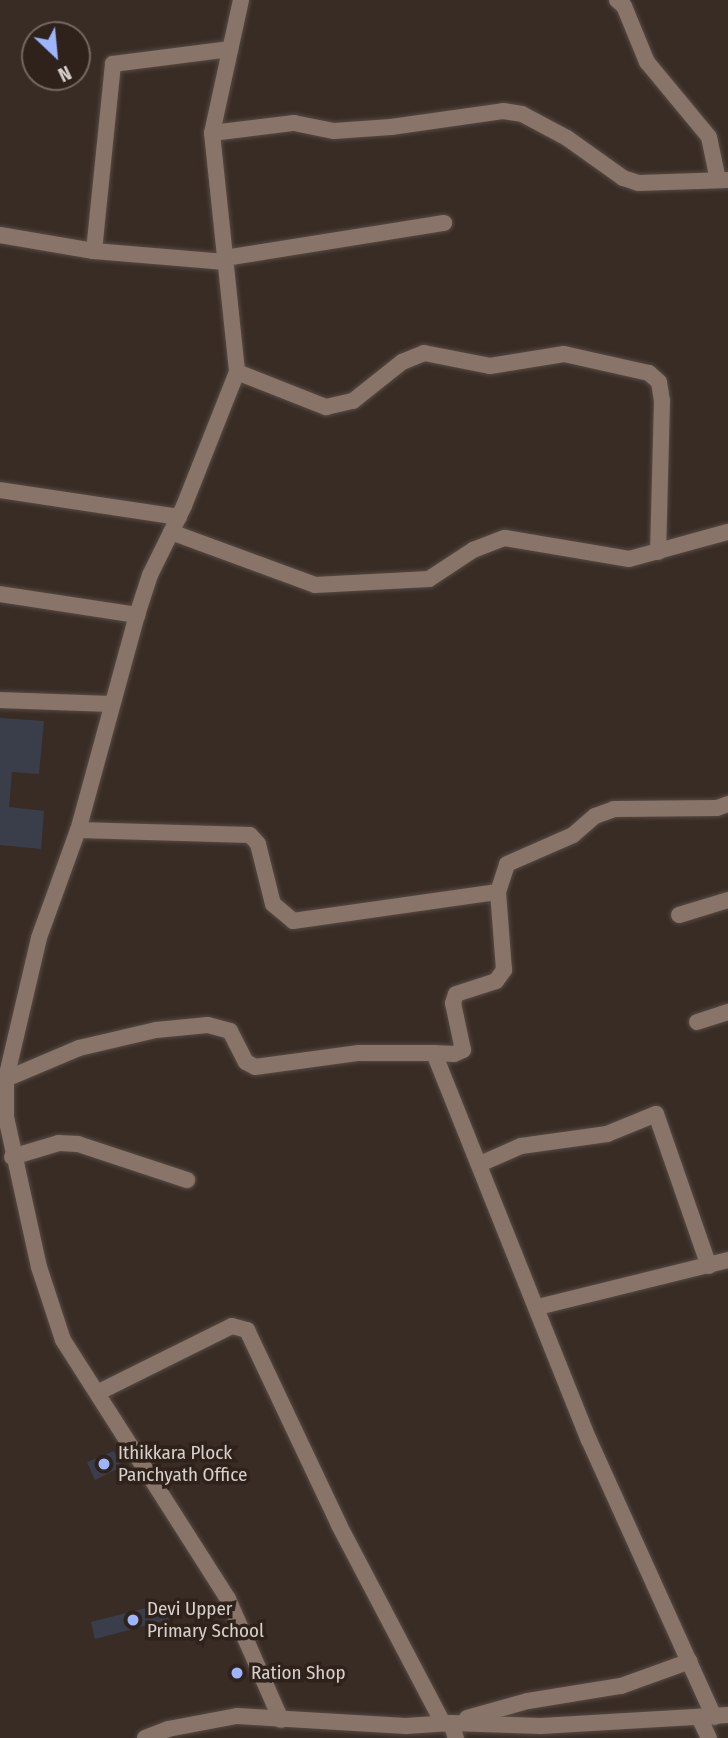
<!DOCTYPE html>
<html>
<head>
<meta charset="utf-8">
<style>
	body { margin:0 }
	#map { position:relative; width:728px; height:1738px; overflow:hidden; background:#392c25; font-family:"Fira Sans Condensed",sans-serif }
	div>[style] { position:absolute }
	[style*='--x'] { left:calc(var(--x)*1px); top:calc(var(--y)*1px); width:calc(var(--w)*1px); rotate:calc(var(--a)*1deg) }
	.building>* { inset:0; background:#3a3e4b }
	.roads { filter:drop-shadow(0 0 2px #564a43) drop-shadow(0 0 2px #564a43) }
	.minor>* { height:16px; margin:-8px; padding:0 8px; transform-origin:8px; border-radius:8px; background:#887469 }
	.dots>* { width:19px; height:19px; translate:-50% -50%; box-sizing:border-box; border:4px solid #2e221b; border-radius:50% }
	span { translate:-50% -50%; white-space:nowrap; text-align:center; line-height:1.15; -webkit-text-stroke:7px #2e221b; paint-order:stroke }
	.poi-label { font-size:19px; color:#d8d0cb }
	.left { translate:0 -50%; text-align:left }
	.north { position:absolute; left:21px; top:21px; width:70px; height:70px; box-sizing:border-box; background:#2e221b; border:2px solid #726861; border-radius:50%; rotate:154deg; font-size:19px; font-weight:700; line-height:28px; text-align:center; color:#d8d0cb }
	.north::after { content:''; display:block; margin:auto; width:24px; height:32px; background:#9eb4fd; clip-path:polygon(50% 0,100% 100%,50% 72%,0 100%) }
</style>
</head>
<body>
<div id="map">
	<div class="building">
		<i style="clip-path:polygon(0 718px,44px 721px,39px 774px,12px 772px,9px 807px,44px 811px,41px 849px,0 845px)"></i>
		<i style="clip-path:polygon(114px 1451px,121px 1467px,95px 1480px,87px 1462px)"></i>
		<i style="clip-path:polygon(165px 1603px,174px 1618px,95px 1639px,91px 1622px)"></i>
	</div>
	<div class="roads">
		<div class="minor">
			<i style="--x:241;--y:0;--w:136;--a:102.3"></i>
			<i style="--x:212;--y:133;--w:240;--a:84"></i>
			<i style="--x:237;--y:372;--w:144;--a:111.6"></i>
			<i style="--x:184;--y:506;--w:77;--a:116.2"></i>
			<i style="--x:150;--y:575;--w:42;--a:108"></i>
			<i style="--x:137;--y:615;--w:223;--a:105.3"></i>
			<i style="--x:78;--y:830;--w:115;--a:109.9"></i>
			<i style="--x:39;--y:938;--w:145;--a:103.2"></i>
			<i style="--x:6;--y:1079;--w:38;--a:90"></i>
			<i style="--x:6;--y:1117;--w:154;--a:77.6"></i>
			<i style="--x:39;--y:1267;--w:77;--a:71.8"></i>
			<i style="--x:63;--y:1340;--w:307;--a:57.5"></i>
			<i style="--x:228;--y:1599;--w:132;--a:66.3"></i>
			<i style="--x:617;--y:0;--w:9;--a:41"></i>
			<i style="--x:624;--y:6;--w:61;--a:67.7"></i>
			<i style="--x:647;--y:62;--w:97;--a:50.4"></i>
			<i style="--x:709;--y:137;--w:44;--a:78.2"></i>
			<i style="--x:212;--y:133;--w:83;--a:-7"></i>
			<i style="--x:294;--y:123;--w:41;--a:11.3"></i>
			<i style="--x:334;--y:131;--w:57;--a:-4"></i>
			<i style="--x:391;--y:127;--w:113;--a:-8.1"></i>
			<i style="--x:503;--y:111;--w:19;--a:9"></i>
			<i style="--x:522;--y:114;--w:51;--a:28.1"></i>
			<i style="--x:567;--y:138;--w:69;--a:35.5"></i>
			<i style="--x:623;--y:178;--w:16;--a:18"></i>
			<i style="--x:638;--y:183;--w:90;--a:-1.9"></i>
			<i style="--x:0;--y:235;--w:95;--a:9.7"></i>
			<i style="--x:94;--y:251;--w:132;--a:4.8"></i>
			<i style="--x:94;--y:251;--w:188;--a:-84.2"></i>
			<i style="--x:113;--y:64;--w:118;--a:-7.3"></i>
			<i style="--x:225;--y:258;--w:222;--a:-9.1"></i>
			<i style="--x:237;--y:372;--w:96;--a:21.5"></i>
			<i style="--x:326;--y:407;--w:28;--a:-13"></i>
			<i style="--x:353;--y:401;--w:63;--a:-38.5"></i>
			<i style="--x:402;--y:362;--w:24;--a:-22"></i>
			<i style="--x:424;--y:353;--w:67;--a:11.1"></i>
			<i style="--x:490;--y:366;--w:75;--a:-9.2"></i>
			<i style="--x:564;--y:354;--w:87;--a:12.6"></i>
			<i style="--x:649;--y:373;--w:13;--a:42"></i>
			<i style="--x:659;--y:382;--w:19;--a:81"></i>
			<i style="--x:662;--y:401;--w:151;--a:91.5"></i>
			<i style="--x:0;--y:490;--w:181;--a:8.6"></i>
			<i style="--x:171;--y:532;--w:153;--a:20.2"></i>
			<i style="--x:315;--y:585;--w:114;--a:-3"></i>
			<i style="--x:429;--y:579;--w:53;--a:-33.4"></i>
			<i style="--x:473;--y:550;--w:34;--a:-21"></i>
			<i style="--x:505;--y:538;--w:126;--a:9.6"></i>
			<i style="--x:629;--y:559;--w:103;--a:-15.3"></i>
			<i style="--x:0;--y:594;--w:139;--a:8.7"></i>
			<i style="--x:0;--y:700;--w:110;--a:2.1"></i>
			<i style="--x:78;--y:830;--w:172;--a:1.7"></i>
			<i style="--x:250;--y:835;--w:12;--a:48"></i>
			<i style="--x:258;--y:844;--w:62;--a:76"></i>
			<i style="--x:273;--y:904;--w:26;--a:40"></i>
			<i style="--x:293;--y:921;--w:207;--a:-8.1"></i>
			<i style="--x:679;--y:915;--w:51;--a:-17"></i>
			<i style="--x:697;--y:1022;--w:33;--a:-18"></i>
			<i style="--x:434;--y:1053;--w:20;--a:3"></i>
			<i style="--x:454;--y:1054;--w:10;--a:-24"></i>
			<i style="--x:463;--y:1050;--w:48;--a:-102"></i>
			<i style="--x:453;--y:1003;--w:9;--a:-72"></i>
			<i style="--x:456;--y:994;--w:42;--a:-18"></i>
			<i style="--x:496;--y:981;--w:14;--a:-54"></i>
			<i style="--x:504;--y:970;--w:78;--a:-94.4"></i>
			<i style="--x:498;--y:892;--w:29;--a:-72"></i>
			<i style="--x:507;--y:864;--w:72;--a:-23.7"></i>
			<i style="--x:573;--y:835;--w:29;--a:-41"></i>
			<i style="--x:595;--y:816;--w:20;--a:-20"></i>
			<i style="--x:614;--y:809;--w:103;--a:-0.6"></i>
			<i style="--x:717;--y:808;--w:12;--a:-20"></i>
			<i style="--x:6;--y:1079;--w:79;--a:-23"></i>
			<i style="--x:79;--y:1048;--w:79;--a:-13.2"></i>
			<i style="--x:156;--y:1030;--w:52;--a:-5.5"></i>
			<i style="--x:208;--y:1025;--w:23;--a:15"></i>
			<i style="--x:230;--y:1031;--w:35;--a:63"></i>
			<i style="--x:246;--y:1062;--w:10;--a:29"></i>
			<i style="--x:255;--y:1067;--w:105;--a:-7.7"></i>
			<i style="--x:359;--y:1053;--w:75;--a:0"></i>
			<i style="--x:434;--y:1053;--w:417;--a:68.2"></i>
			<i style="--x:589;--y:1440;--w:304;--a:65.7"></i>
			<i style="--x:12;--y:1157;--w:49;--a:-16.6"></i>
			<i style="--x:59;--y:1143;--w:19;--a:3"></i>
			<i style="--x:78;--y:1144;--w:115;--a:18.3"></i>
			<i style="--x:480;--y:1164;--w:45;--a:-23.7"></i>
			<i style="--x:521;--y:1146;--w:87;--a:-7.9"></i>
			<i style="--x:607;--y:1134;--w:53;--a:-22.2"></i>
			<i style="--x:656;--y:1114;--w:161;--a:70.8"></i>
			<i style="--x:538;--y:1307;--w:196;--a:-13.9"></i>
			<i style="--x:99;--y:1392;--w:148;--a:-26.4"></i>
			<i style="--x:232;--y:1326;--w:16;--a:15"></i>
			<i style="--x:247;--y:1330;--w:216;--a:64.7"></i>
			<i style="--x:339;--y:1525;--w:224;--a:62.3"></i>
			<i style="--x:467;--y:1718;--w:63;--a:-15.6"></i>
			<i style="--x:528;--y:1701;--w:94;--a:-9.2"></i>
			<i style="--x:621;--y:1686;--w:73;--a:-19.9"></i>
			<i style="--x:700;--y:1719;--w:21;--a:65"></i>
			<i style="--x:451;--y:1723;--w:90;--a:1.9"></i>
			<i style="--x:541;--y:1726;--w:187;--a:-3.4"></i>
			<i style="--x:145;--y:1738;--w:25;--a:-21"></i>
			<i style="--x:168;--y:1729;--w:70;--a:-10.7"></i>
			<i style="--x:237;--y:1716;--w:169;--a:3.4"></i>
			<i style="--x:406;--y:1726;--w:45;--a:-3.8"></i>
			<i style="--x:451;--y:1723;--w:16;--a:72"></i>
		</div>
	</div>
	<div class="dots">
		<i style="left:104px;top:1464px;background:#9eb4fd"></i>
		<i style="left:133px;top:1620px;background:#9eb4fd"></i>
		<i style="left:237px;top:1673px;background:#9eb4fd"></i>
	</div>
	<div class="poi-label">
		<span class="left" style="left:118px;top:1464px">Ithikkara Plock<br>Panchyath Office</span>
		<span class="left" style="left:147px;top:1620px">Devi Upper<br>Primary School</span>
		<span class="left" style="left:251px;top:1673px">Ration Shop</span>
	</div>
	<div class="north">N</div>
</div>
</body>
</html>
